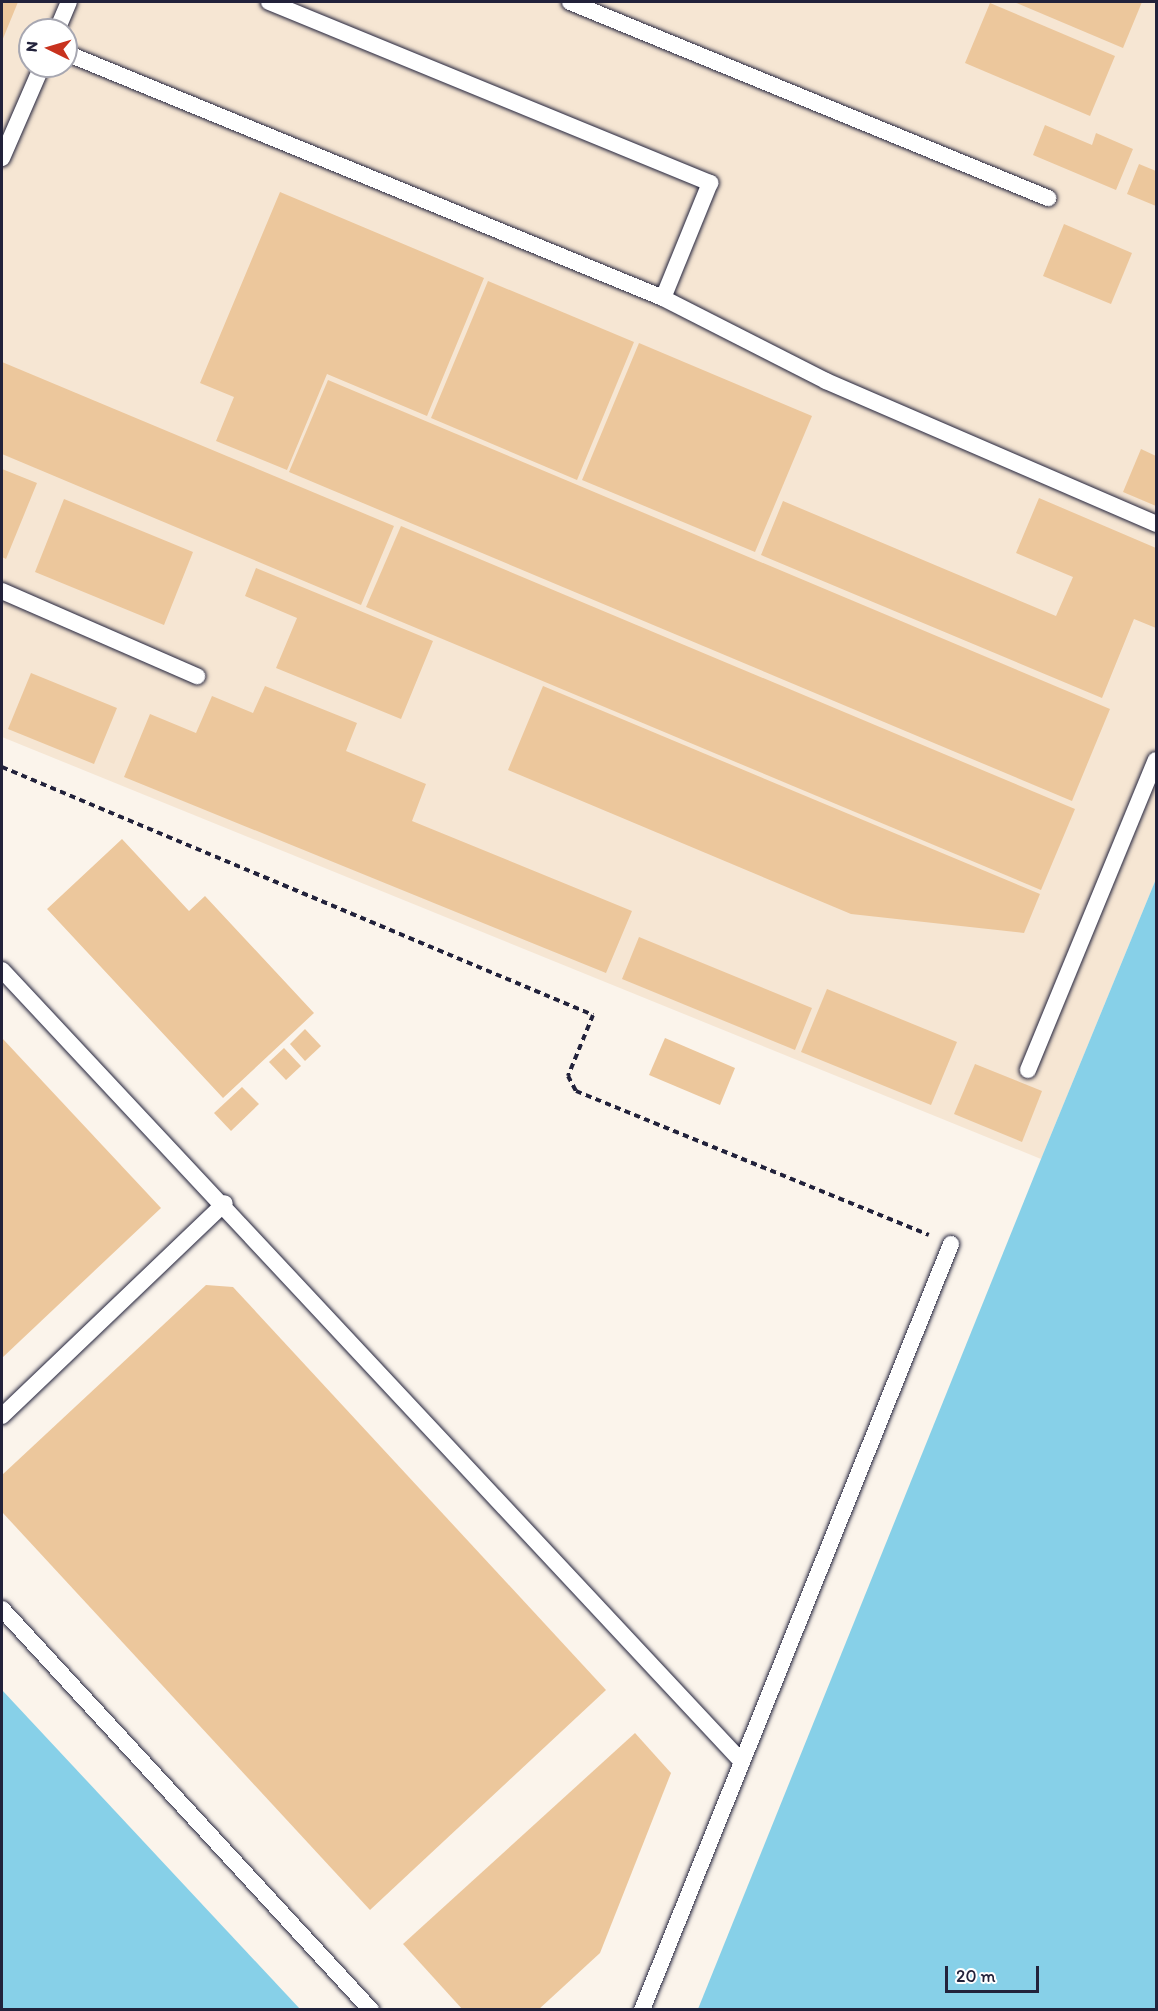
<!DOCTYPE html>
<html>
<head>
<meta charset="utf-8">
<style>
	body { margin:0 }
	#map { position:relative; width:1158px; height:2011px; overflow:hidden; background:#fbf4eb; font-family:Itim,sans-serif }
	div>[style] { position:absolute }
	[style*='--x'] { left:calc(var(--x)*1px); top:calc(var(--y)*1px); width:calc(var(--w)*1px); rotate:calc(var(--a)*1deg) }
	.built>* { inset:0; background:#f6e6d3 }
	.water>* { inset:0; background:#87d0e8 }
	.building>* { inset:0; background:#ecc79c }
	.path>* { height:4px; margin-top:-2px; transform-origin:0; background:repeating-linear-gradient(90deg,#22223b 0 6px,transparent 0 10.5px) }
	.roads { filter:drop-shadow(0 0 2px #22223b) drop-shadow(0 0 2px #22223b) }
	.lane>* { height:16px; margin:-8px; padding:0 8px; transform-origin:8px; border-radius:8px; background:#fff }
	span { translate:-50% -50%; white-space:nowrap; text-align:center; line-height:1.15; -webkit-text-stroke:5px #fff; paint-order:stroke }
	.frame { position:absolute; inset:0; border:3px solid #22223b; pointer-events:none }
	.north { position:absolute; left:18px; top:18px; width:60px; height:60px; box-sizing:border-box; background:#fff; border:2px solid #a7a7b1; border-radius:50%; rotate:275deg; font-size:16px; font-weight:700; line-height:24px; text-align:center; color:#22223b }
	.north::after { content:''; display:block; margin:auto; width:21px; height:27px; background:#c8321e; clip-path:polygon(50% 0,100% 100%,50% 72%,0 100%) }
	.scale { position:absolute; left:945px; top:1966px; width:94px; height:27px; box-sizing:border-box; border:3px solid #22223b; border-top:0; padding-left:8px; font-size:18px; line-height:21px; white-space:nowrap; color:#22223b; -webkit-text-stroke:4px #fff; paint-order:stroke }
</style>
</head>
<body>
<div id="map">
	<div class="built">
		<i style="clip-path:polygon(evenodd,2px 2px,1156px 2px,1156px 879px,1041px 1159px,2px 737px,2px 2px,30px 30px,66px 30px,66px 66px,30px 66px,30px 30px)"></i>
	</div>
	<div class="water">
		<i style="clip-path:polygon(1156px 879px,1156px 2009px,698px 2009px,1041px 1159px)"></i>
		<i style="clip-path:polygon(2px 1690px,300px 2009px,2px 2009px)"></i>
	</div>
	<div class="building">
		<i style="clip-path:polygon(2px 2px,18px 2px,2px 41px)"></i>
		<i style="clip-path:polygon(1014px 2px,1142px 2px,1123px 48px)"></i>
		<i style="clip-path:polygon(990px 3px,1115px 56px,1090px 116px,965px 63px)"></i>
		<i style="clip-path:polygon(1045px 125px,1092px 145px,1096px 133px,1133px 149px,1116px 190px,1033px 155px)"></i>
		<i style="clip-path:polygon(1139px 164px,1156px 171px,1156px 206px,1127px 194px)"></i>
		<i style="clip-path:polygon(280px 192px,484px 278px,427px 416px,327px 374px,287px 470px,216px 441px,234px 397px,200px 383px)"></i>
		<i style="clip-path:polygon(1064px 224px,1132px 253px,1111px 304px,1043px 276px)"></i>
		<i style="clip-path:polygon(488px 281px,634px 342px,577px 480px,431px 418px)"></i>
		<i style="clip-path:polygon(639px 343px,812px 416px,755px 552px,582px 480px)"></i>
		<i style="clip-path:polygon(2px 362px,394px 526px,361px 605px,2px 454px)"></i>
		<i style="clip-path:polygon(328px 380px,1110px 709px,1072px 801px,289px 472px)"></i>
		<i style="clip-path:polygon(1141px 449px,1156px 456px,1156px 506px,1123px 492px)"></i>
		<i style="clip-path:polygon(2px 469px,37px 483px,6px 559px,2px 557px)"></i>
		<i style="clip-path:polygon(1039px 498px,1156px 548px,1156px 628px,1134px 619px,1102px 698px,761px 555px,783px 501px,1056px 616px,1073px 577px,1016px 553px)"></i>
		<i style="clip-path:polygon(64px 499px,193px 552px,164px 625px,35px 572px)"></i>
		<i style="clip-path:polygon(401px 526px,1075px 809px,1041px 890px,366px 607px)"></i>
		<i style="clip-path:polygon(256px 568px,433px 641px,401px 719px,276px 668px,297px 618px,245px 596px)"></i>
		<i style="clip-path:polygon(31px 673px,117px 708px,94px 764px,8px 729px)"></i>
		<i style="clip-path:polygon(265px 686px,357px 723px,346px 751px,426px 784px,412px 821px,632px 911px,606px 973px,124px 777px,150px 714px,196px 733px,212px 696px,253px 713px)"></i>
		<i style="clip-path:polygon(543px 686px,1040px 894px,1024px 933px,851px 914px,508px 770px)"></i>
		<i style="clip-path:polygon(122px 839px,189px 911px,205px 896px,314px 1013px,223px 1098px,47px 909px)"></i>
		<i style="clip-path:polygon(639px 937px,812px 1008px,795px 1050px,622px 979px)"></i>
		<i style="clip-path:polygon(827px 989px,957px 1042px,931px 1105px,801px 1052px)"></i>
		<i style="clip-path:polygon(305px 1029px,321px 1046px,305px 1061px,290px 1044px)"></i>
		<i style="clip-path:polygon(2px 1038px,161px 1208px,2px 1358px)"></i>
		<i style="clip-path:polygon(665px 1038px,735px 1068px,720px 1105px,649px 1075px)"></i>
		<i style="clip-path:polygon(284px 1048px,301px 1066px,286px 1080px,269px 1062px)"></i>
		<i style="clip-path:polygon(975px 1064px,1042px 1091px,1022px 1142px,954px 1114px)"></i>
		<i style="clip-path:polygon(242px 1087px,259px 1104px,231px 1131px,214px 1113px)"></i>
		<i style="clip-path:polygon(206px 1285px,233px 1287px,606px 1690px,370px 1910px,2px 1512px,2px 1475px)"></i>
		<i style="clip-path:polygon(635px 1733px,671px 1773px,600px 1953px,538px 2010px,463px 2010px,403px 1944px)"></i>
	</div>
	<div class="path">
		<i style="--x:2;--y:767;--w:641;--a:22.76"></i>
		<i style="--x:593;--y:1015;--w:66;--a:112.3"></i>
		<i style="--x:568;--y:1076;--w:17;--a:62"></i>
		<i style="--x:576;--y:1091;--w:381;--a:22.2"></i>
	</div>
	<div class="roads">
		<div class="lane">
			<i style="--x:269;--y:2;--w:477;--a:22.3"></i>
			<i style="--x:710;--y:183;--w:124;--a:112.2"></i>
			<i style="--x:570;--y:2;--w:517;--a:22.3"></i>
			<i style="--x:57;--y:30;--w:30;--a:-67"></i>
			<i style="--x:66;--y:53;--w:645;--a:22.31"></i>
			<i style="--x:663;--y:298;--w:183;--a:27"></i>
			<i style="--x:826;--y:381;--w:360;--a:23.4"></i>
			<i style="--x:2;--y:158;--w:100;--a:-66.5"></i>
			<i style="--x:2;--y:591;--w:213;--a:23.6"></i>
			<i style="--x:2;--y:970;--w:1084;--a:46.94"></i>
			<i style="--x:1028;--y:1070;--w:335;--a:-67.6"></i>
			<i style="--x:2;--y:1416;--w:308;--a:-43.7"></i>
			<i style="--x:2;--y:1609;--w:545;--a:47.38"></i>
			<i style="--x:642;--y:2010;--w:826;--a:-68.03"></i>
		</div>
	</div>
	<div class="frame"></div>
	<div class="north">N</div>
	<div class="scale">20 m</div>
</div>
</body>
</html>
